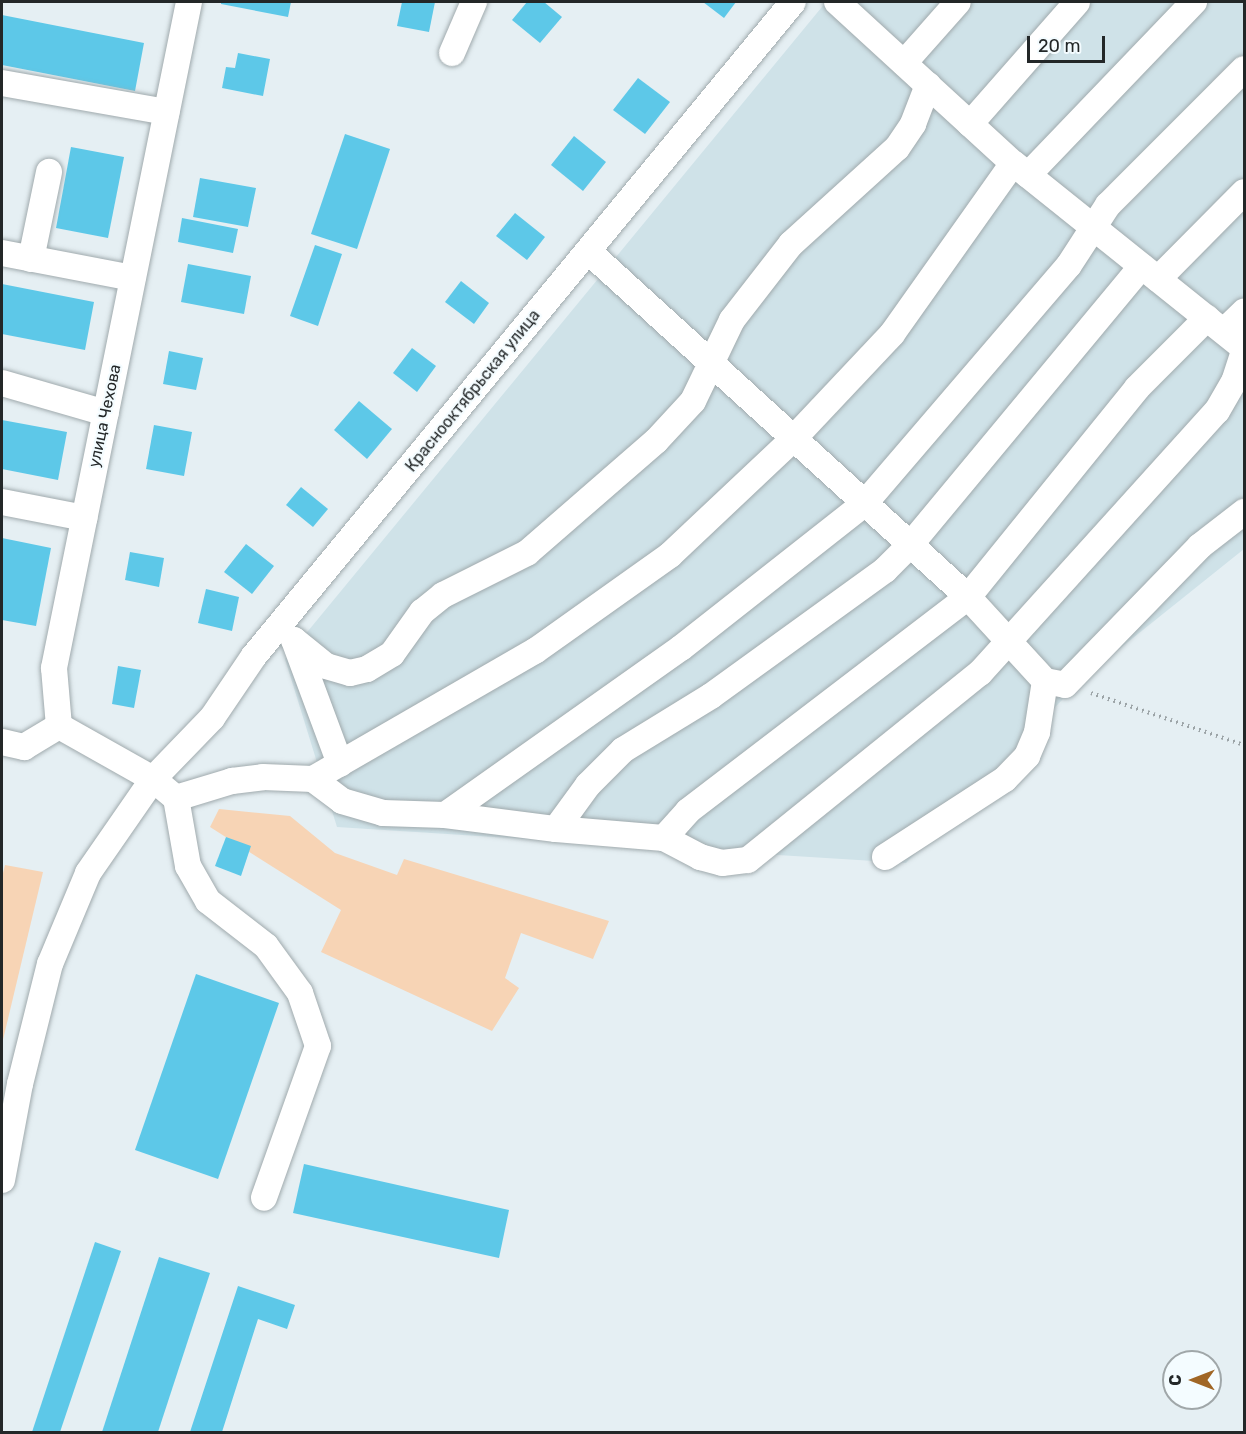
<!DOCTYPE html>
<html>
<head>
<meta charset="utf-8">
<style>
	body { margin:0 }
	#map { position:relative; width:1246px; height:1434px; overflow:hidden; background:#e5eff3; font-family:Rubik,sans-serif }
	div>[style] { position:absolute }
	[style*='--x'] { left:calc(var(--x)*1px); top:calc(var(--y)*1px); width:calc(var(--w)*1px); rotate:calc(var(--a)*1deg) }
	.built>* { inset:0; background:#cfe2e8 }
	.green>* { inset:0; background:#f7d4b5 }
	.building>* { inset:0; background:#5dc8e8 }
	.path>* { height:4px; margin-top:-2px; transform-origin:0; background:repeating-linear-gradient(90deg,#9ca4a7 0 1.5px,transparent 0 6px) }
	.roads { filter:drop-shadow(0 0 2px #a0aaad) drop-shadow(0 0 2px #a0aaad) }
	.minor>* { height:26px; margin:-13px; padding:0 13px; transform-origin:13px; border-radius:13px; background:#fff }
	span { translate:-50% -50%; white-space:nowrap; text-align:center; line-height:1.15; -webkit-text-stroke:4.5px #f4fcff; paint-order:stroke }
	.street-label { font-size:16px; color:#232728 }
	.frame { position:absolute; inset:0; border:3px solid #232728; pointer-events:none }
	.north { position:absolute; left:1162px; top:1350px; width:60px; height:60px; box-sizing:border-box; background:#f4fcff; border:2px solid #a0a7a9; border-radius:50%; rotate:270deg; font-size:16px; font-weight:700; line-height:24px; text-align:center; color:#232728 }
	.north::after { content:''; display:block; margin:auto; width:21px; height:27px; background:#a06625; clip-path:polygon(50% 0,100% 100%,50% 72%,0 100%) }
	.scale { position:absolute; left:1027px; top:36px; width:78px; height:27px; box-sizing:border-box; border:3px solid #232728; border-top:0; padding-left:8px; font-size:18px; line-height:21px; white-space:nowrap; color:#232728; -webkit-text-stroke:4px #f4fcff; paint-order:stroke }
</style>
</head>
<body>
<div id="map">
	<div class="built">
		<i style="clip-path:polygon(826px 2px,1244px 2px,1244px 549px,1083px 678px,906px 863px,337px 827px,285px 659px)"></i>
	</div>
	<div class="green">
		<i style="clip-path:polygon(219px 809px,290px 816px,335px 853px,397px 875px,404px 859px,609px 921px,593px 959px,521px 933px,505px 978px,519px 988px,492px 1031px,321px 952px,341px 910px,210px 827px)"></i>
		<i style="clip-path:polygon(5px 865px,43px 872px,2px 1044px,2px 877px)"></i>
	</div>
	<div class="building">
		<i style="clip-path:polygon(221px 2px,291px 2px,288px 17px,221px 4px)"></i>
		<i style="clip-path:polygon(402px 2px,435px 2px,429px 32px,397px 26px)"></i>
		<i style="clip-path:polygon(527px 2px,544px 2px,562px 17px,540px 43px,512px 20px)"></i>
		<i style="clip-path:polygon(703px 2px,736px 2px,724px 18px)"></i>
		<i style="clip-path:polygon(2px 15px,144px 43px,135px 91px,2px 65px)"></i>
		<i style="clip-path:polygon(238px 53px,270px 59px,263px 96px,222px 88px,226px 67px,235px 68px)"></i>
		<i style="clip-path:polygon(638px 78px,670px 102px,645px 134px,613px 110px)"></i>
		<i style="clip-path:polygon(345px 134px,390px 149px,357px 249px,311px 234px)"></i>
		<i style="clip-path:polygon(574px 136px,606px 162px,583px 191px,551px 165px)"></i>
		<i style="clip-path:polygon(71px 147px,124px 157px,108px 238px,56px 228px)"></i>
		<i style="clip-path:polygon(200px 178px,256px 188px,248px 227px,193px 217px)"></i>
		<i style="clip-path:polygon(515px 213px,545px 237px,527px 260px,496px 236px)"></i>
		<i style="clip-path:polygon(182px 218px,238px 229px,233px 253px,178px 242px)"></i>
		<i style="clip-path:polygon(315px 245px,342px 254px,318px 326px,290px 316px)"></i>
		<i style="clip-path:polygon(188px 264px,251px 276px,244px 314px,181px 302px)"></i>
		<i style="clip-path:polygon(461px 281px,489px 303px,474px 324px,445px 302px)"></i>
		<i style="clip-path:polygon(2px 284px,94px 302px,85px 350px,2px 334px)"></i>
		<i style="clip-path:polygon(412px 348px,436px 366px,417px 392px,393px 373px)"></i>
		<i style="clip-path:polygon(169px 351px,203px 358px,196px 390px,163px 384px)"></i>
		<i style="clip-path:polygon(359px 401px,392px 429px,367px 459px,334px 430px)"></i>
		<i style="clip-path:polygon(2px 420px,67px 432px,58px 480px,2px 469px)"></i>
		<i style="clip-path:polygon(154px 425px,192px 432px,184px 476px,146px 469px)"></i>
		<i style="clip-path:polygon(301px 487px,328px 509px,313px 527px,286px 505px)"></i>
		<i style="clip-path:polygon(2px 538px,51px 548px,36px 626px,2px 620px)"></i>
		<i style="clip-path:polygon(246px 544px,274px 566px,252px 594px,224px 572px)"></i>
		<i style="clip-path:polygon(130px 552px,164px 558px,159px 587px,125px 580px)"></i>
		<i style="clip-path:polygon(206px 589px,239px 597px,232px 631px,198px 623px)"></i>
		<i style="clip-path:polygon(118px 666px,141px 670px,134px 708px,112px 704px)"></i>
		<i style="clip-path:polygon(226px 837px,251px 846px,241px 876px,215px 866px)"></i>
		<i style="clip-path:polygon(196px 974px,279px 1003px,218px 1179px,135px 1150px)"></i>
		<i style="clip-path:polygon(304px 1164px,509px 1210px,499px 1258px,293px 1213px)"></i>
		<i style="clip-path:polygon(95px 1242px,121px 1251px,60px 1432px,32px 1432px)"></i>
		<i style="clip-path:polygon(159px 1257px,210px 1273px,158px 1432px,102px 1432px)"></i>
		<i style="clip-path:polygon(238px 1286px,295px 1305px,287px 1329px,258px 1319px,222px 1432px,190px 1432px)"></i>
	</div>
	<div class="path">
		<i style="--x:1091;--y:693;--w:162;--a:18.8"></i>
	</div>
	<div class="roads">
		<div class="minor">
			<i style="--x:189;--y:2;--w:680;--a:101.46"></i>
			<i style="--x:54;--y:668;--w:58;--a:85.1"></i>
			<i style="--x:59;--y:726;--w:108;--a:29.4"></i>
			<i style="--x:153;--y:779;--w:30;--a:40"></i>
			<i style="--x:176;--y:798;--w:69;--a:80"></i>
			<i style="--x:188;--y:866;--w:40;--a:60.3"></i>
			<i style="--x:208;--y:901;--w:73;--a:37.8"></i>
			<i style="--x:266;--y:946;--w:58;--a:54.1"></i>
			<i style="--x:300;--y:993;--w:56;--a:71.2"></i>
			<i style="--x:318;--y:1046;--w:161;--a:109.6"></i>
			<i style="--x:837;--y:2;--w:239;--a:42.5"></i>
			<i style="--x:1013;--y:163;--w:296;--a:38.7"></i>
			<i style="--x:452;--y:53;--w:56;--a:-66.7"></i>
			<i style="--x:904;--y:63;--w:81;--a:-48.5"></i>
			<i style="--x:2;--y:83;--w:167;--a:10"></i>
			<i style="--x:970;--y:124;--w:162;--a:-48.7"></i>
			<i style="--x:1028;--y:175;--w:240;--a:-46.2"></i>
			<i style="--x:588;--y:251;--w:514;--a:42.32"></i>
			<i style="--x:968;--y:597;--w:114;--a:47.5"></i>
			<i style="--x:1045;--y:681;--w:20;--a:11"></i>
			<i style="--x:1065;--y:685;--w:194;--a:-45.8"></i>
			<i style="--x:1200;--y:546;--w:56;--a:-37.7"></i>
			<i style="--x:2;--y:253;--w:133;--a:10.8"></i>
			<i style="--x:31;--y:259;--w:89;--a:-78.3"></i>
			<i style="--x:1158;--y:279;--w:122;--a:-45.3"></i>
			<i style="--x:1224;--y:331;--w:28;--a:-44"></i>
			<i style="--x:2;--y:383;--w:108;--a:16.1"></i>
			<i style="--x:2;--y:502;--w:84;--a:11"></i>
			<i style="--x:294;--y:640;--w:41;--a:39.1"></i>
			<i style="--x:326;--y:666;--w:25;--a:16"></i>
			<i style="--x:350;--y:673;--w:17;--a:-13"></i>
			<i style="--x:367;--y:669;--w:29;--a:-31"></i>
			<i style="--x:392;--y:654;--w:52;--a:-54.5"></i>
			<i style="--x:422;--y:612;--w:27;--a:-39"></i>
			<i style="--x:443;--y:595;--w:94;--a:-26.6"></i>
			<i style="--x:527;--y:553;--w:171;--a:-41"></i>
			<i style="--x:656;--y:441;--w:54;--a:-47.2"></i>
			<i style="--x:693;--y:401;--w:90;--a:-64.3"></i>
			<i style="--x:732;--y:320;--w:96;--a:-52.2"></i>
			<i style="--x:791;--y:244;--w:143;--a:-42.2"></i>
			<i style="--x:897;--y:148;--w:29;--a:-56"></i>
			<i style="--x:913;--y:124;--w:42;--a:-69"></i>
			<i style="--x:294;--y:640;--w:132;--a:69.6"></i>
			<i style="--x:2;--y:742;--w:23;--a:13"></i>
			<i style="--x:24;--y:747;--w:41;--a:-31"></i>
			<i style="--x:313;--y:779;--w:36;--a:37"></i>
			<i style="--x:342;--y:801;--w:43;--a:16.3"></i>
			<i style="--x:383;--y:813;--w:62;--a:1.8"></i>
			<i style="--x:445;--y:815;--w:112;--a:7.2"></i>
			<i style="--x:556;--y:829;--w:108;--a:4.8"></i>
			<i style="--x:664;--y:838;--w:41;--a:27.8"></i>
			<i style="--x:700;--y:857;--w:23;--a:15"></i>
			<i style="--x:722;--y:863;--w:26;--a:-7"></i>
			<i style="--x:748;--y:860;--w:298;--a:-38.9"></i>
			<i style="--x:980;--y:673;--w:353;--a:-47.9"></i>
			<i style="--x:1217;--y:411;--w:34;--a:-60"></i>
			<i style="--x:1234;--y:382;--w:33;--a:-72"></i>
			<i style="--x:176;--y:798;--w:59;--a:-16.9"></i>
			<i style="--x:232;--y:781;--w:31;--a:-7"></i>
			<i style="--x:263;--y:777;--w:50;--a:2.3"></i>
			<i style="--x:313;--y:779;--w:256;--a:-30"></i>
			<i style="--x:535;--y:651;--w:166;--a:-35.4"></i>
			<i style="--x:670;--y:555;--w:170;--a:-43.3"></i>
			<i style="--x:794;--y:438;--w:143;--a:-46.7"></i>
			<i style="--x:892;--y:334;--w:209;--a:-54.7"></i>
			<i style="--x:445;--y:815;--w:289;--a:-35.3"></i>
			<i style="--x:681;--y:648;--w:234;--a:-38.2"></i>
			<i style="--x:865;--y:503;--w:313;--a:-49.4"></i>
			<i style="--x:1069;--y:265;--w:72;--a:-57"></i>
			<i style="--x:1108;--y:205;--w:192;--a:-45"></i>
			<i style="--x:556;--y:829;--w:54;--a:-54"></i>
			<i style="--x:588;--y:785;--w:49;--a:-45"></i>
			<i style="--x:623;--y:750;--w:103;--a:-31.5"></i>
			<i style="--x:711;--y:696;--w:215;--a:-35.9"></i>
			<i style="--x:885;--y:570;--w:37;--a:-45"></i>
			<i style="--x:911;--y:544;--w:361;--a:-50.3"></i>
			<i style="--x:664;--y:838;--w:36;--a:-48"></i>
			<i style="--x:688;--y:811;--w:352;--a:-37.4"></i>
			<i style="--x:968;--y:597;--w:269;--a:-51"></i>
			<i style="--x:1137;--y:388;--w:99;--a:-45"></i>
			<i style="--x:885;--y:857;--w:143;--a:-33"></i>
			<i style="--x:1005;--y:779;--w:32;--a:-46"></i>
			<i style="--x:1027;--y:756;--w:26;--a:-67"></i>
			<i style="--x:1037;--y:732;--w:52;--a:-81.1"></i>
			<i style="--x:2;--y:1180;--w:98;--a:-79.4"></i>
			<i style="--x:20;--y:1084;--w:124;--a:-76"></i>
			<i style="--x:50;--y:964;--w:99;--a:-67.3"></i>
			<i style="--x:88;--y:873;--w:114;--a:-55.3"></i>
			<i style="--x:153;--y:779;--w:85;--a:-46"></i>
			<i style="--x:212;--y:718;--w:75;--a:-55.9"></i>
			<i style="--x:254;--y:656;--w:847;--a:-50.51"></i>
		</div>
	</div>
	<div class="street-label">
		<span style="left:473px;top:391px;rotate:-51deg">Краснооктябрьская улица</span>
		<span style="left:105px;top:416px;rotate:-78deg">улица Чехова</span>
	</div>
	<div class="frame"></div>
	<div class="north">С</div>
	<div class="scale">20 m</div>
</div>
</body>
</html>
